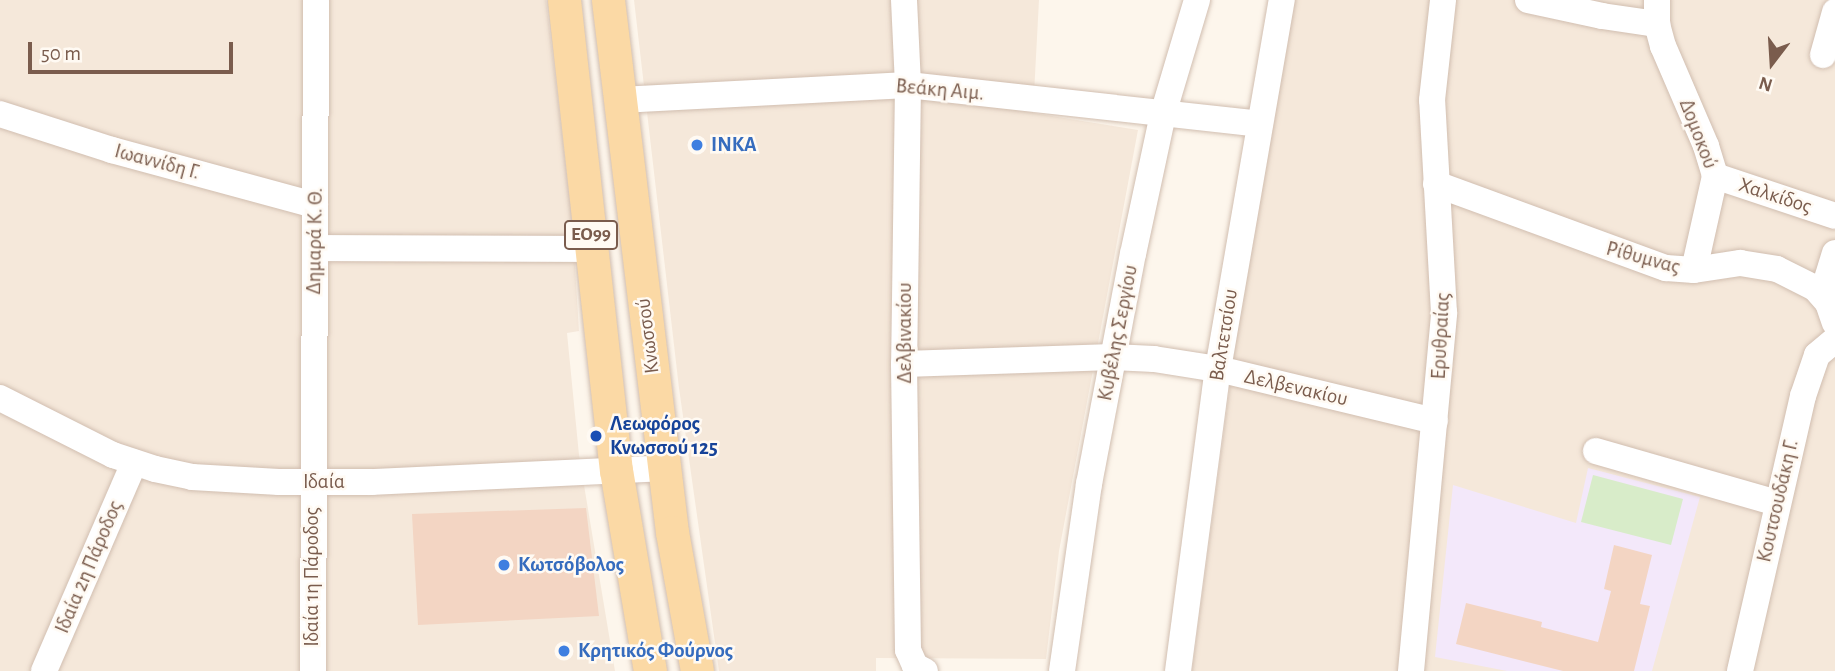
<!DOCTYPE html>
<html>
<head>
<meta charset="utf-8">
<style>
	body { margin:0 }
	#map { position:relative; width:1835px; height:671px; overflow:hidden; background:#fdf6ec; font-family:"Alegreya Sans",sans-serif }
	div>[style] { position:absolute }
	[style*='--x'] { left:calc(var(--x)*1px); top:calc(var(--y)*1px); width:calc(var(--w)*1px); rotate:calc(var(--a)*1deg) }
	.residential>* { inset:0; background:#f5e8da }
	.education>* { inset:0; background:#f3e8fa }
	.green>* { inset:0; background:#d8ecc9 }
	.building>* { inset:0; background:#f3d5c3 }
	.roads { filter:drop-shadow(0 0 2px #d1beb0) drop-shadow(0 0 2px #d1beb0) }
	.minor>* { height:26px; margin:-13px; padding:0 13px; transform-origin:13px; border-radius:13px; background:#fff }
	.major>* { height:33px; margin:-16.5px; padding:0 16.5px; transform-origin:16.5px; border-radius:16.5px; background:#fbd9a5 }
	.dots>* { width:19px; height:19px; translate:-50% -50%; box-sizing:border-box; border:4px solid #fffaf3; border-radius:50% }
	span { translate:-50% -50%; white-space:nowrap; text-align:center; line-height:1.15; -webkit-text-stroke:5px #fffaf3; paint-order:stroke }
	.shield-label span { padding:2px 5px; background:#fffaf3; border:2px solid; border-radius:5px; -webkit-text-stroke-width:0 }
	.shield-label { font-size:19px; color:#7a5c4d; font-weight:700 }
	.street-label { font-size:21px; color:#7a5c4d }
	.shop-label { font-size:21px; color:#366cbe; font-weight:700 }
	.left { translate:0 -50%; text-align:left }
	.transit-label { font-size:21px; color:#164399; font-weight:700 }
	.north { position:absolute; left:1737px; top:28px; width:70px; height:70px; -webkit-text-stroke:5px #fffaf3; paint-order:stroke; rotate:197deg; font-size:19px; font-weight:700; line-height:28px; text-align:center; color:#7a5c4d }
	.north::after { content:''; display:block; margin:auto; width:24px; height:32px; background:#7a5c4d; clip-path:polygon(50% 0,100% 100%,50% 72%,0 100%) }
	.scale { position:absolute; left:28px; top:42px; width:205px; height:32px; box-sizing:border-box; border:4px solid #7a5c4d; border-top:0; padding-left:9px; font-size:21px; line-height:24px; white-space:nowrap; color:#7a5c4d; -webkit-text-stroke:5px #fffaf3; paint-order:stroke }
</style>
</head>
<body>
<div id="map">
	<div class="residential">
		<i style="clip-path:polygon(0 0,546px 0,572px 219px,579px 331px,567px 333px,579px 455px,615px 671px,0 671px)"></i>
		<i style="clip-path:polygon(634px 0,1039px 0,1033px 113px,1138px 130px,1059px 551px,1046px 659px,876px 658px,876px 671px,719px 671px,679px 388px)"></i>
		<i style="clip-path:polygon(1294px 0,1835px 0,1835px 671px,1192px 671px,1242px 295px)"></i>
	</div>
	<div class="education">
		<i style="clip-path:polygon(1588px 468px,1700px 497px,1652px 671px,1507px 671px,1435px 657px,1453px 485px,1576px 523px)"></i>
	</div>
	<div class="green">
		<i style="clip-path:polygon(1593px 475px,1683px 499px,1671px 545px,1581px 522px)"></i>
	</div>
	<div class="building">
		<i style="clip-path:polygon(586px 508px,599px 616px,418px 625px,412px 514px)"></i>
		<i style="clip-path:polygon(1614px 545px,1652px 555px,1640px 604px,1650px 606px,1634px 671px,1563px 671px,1456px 644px,1466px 603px,1542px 622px,1541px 627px,1598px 642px,1611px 591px,1604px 589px)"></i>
	</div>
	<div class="roads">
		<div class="minor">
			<i style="--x:904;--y:0;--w:85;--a:87.3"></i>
			<i style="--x:908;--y:85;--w:279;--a:90.8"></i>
			<i style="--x:904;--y:364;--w:286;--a:89.2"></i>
			<i style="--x:908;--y:650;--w:17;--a:66"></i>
			<i style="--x:915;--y:666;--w:11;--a:27"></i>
			<i style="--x:1528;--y:0;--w:76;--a:12.2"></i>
			<i style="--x:1602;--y:16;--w:56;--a:8.3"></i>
			<i style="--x:1657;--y:0;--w:24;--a:90"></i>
			<i style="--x:1657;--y:24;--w:23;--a:75"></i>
			<i style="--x:1663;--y:46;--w:109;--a:66.7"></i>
			<i style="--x:1706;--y:146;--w:31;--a:73"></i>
			<i style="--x:1715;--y:176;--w:96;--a:102.6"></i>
			<i style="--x:1823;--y:55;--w:45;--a:-74.4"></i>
			<i style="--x:620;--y:100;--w:288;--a:-3"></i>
			<i style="--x:908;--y:85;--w:353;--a:6.3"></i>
			<i style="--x:0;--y:114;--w:118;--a:17.8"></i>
			<i style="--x:112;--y:150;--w:210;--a:15.2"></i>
			<i style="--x:1715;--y:176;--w:126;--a:18.4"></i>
			<i style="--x:1436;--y:184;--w:245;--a:20.1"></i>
			<i style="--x:1666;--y:268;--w:28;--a:4"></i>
			<i style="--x:1694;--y:270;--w:47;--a:-8.7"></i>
			<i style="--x:1740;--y:263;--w:37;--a:9"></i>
			<i style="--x:1777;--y:269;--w:42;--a:26.6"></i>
			<i style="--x:1815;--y:288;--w:20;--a:49"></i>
			<i style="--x:1828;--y:303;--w:21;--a:71"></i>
			<i style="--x:315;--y:248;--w:277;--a:0.2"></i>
			<i style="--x:1822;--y:295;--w:44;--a:-72.8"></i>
			<i style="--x:904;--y:364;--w:209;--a:-1.9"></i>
			<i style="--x:1113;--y:357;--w:41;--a:2.8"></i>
			<i style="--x:1154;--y:359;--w:65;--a:8.9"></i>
			<i style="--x:1218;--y:369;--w:223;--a:13.5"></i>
			<i style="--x:0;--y:398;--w:127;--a:26.8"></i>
			<i style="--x:113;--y:455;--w:44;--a:18.4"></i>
			<i style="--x:155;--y:469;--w:38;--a:12"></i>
			<i style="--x:192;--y:477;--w:87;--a:3.3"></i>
			<i style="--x:279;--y:482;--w:93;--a:0"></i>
			<i style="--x:372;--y:482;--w:292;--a:-2.7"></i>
			<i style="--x:1596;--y:451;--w:188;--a:16"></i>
			<i style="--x:44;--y:671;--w:227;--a:-66.6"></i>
			<i style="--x:313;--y:671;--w:671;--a:-89.74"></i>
			<i style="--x:1062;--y:671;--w:189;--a:-81.8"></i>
			<i style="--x:1089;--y:484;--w:234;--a:-79.2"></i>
			<i style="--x:1133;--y:254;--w:143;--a:-77.9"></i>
			<i style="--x:1163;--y:114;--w:119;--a:-73.4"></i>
			<i style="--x:1178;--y:671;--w:305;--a:-82.5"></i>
			<i style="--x:1218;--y:369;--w:375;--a:-80.2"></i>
			<i style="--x:1411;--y:671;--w:360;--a:-84.7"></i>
			<i style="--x:1444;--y:313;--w:213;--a:-93.2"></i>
			<i style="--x:1432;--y:100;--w:101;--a:-83.7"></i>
			<i style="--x:1740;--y:671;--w:282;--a:-77.1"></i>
			<i style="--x:1803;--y:396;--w:43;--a:-71.1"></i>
			<i style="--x:1817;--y:355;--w:23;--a:-40"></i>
		</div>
		<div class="major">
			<i style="--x:564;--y:0;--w:473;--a:83.7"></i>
			<i style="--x:616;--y:470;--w:204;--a:80.4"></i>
			<i style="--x:608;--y:0;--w:536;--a:83.14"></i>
			<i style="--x:672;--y:532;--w:141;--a:79.8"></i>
		</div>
	</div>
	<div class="dots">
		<i style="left:697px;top:145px;background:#3f7fe0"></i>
		<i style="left:596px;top:436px;background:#1a4fb4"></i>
		<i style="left:504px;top:565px;background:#3f7fe0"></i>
		<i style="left:564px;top:651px;background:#3f7fe0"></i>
	</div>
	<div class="shield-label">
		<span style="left:591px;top:235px">ΕΟ99</span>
	</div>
	<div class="street-label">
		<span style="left:940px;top:90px;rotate:5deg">Βεάκη Αιμ.</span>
		<span style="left:1698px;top:134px;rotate:69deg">Δομοκού</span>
		<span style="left:157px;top:162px;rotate:15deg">Ιωαννίδη Γ.</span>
		<span style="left:1775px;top:196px;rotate:18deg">Χαλκίδος</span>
		<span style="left:315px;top:241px;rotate:-89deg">Δημαρά Κ. Θ.</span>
		<span style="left:1643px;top:258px;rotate:15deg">Ρίθυμνας</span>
		<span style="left:905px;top:333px;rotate:-90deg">Δελβινακίου</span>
		<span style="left:1118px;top:333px;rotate:-79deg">Κυβέλης Σεργίου</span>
		<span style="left:1224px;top:335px;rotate:-81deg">Βαλτετσίου</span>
		<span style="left:648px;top:336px;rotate:-97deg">Κνωσσού</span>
		<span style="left:1441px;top:336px;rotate:-87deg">Ερυθραίας</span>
		<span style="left:1296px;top:388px;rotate:13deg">Δελβενακίου</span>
		<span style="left:324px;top:482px">Ιδαία</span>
		<span style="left:1778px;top:501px;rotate:-77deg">Κουτσουδάκη Γ.</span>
		<span style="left:89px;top:567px;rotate:-67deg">Ιδαία 2η Πάροδος</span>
		<span style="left:312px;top:577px;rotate:-90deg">Ιδαία 1η Πάροδος</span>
	</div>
	<div class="shop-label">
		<span class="left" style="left:711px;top:145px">ΙΝΚΑ</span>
		<span class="left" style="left:518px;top:565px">Κωτσόβολος</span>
		<span class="left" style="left:578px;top:651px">Κρητικός Φούρνος</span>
	</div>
	<div class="transit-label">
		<span class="left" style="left:610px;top:436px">Λεωφόρος<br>Κνωσσού 125</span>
	</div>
	<div class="north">N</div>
	<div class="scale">50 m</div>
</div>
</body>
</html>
